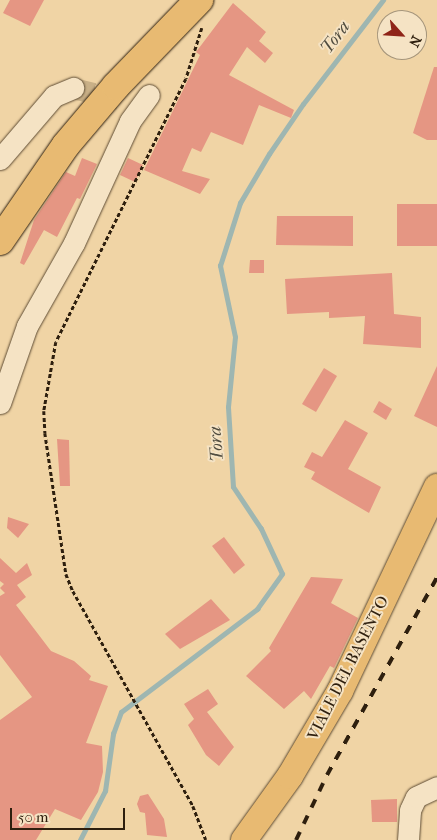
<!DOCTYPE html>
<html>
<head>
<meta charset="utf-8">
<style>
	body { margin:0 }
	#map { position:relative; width:437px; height:840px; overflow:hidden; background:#f0d4a5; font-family:"IM FELL French Canon",serif }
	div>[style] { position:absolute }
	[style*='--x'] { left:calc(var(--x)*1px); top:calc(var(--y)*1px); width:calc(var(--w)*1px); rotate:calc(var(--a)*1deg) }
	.stream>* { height:4.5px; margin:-2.25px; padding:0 2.25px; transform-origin:2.25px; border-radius:2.25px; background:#9eb6b1 }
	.building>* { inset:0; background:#e59683 }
	.minor-tunnel>* { height:21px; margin-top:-10.5px; transform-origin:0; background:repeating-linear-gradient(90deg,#c9b087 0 21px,transparent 0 32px) }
	.path>* { height:2.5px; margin-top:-1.25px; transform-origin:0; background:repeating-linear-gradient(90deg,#2e1f0e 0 4px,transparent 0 6.5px) }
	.roads { filter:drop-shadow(0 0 1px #5e4c34) drop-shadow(0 0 1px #5e4c34) }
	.minor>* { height:21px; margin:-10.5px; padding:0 10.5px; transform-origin:10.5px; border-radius:10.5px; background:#f5e3c4 }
	.major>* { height:26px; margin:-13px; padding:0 13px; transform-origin:13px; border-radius:13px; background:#e8ba72 }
	.rail>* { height:4px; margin-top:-2px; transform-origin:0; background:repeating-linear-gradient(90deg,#2e1f0e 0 9px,transparent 0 18px) }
	.bridges { filter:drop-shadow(0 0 1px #2e1f0e) drop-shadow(0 0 1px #2e1f0e) }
	.highway-bridge>* { height:28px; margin:-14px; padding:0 14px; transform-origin:14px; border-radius:14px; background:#e8ba72 }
	span { translate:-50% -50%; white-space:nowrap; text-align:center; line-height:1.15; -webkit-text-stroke:4px #f5e3c4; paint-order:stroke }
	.street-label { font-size:16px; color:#2e1f0e }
	.water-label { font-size:18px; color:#504c3f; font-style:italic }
	.north { position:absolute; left:377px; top:10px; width:50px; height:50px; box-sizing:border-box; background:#f5e3c4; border:1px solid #a5957b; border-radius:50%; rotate:116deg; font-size:14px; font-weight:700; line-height:20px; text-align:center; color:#2e1f0e }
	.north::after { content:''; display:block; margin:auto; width:18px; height:22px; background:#8f2418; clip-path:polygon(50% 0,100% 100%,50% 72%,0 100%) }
	.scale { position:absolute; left:10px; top:808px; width:115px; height:22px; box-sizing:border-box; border:2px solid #2e1f0e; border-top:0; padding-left:6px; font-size:15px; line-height:18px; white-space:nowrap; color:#2e1f0e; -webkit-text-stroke:4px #f5e3c4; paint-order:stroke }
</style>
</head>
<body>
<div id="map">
	<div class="stream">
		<i style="--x:80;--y:840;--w:55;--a:-63"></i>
		<i style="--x:105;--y:791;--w:58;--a:-82"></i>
		<i style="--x:113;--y:734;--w:23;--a:-70"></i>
		<i style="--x:121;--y:712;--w:171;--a:-37.1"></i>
		<i style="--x:257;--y:609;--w:43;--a:-54.5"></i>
		<i style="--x:282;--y:574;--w:50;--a:-115"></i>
		<i style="--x:261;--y:529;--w:50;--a:-123.7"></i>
		<i style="--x:233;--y:487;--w:80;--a:-93.6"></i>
		<i style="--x:228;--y:407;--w:70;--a:-84.3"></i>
		<i style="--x:235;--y:337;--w:73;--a:-101.9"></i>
		<i style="--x:220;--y:266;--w:66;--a:-72.4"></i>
		<i style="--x:240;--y:203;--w:57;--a:-59.4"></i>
		<i style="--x:269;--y:154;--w:60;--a:-55.8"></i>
		<i style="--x:303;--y:104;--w:131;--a:-52.4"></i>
	</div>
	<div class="building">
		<i style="clip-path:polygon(10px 0,44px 0,30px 26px,3px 13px)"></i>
		<i style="clip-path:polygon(233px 3px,266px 32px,259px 41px,273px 53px,265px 63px,247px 47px,229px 75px,294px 110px,291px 118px,259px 105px,243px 145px,211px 132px,201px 152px,192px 148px,182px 171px,210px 179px,200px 194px,144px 170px,200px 55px,196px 52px)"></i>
		<i style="clip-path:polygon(434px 67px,437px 67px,437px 140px,427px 140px,413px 133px)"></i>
		<i style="clip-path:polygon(82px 158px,97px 164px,80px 199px,77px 198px,57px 237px,44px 230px,24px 265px,20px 263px,34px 220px,66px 172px,75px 176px)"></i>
		<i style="clip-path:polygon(128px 158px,143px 165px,135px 182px,120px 175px)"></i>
		<i style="clip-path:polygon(397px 204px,437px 204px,437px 246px,397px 246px)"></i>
		<i style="clip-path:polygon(277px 216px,353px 216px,353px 246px,276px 245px)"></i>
		<i style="clip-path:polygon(250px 260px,264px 260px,264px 273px,249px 273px)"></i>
		<i style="clip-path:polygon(392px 273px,394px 314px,421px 317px,421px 348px,363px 344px,365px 316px,329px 318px,329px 312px,287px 314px,285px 279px)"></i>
		<i style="clip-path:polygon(437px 366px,437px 427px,414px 416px)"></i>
		<i style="clip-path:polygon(324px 368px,337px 376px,316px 412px,302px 404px)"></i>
		<i style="clip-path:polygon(379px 401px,392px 409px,386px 420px,373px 412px)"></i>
		<i style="clip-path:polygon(345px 420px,368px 433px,348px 469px,381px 487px,369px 513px,311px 479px,315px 472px,304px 467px,312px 452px,322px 457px)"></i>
		<i style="clip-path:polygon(57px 439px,69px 440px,70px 486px,60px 486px)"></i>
		<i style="clip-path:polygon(8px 517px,29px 524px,18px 538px,7px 528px)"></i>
		<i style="clip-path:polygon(224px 537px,245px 565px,234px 574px,212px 546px)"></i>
		<i style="clip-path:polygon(0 558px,16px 573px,27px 563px,32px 575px,17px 585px,26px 597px,16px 605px,51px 651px,74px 661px,91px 676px,89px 680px,108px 686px,86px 743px,102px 746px,103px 772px,98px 792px,81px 820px,55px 809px,36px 840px,0 840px,0 720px,32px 697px,0 655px,0 596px,5px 593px,0 588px,4px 584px,0 581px)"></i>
		<i style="clip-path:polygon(311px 577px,343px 579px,331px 603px,358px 618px,334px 668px,330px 666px,311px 699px,304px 691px,284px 709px,246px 676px,271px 651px,269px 648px)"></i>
		<i style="clip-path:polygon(211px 599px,230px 620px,180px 649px,165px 634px)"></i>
		<i style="clip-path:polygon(208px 689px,218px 704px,207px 712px,234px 747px,219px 766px,206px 755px,188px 725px,194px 719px,184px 704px)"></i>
		<i style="clip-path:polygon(148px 794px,164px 819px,167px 837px,147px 835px,145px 813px,140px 812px,137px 804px,140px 796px)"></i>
		<i style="clip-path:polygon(397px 799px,397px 822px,372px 822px,371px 800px)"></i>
	</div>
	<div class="minor-tunnel">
		<i style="--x:73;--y:88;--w:47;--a:13.4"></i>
	</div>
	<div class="path">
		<i style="--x:202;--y:28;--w:53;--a:107.4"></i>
		<i style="--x:186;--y:79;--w:293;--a:116.3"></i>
		<i style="--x:56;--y:342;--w:70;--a:99.9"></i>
		<i style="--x:44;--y:411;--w:22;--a:87"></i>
		<i style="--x:45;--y:433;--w:143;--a:81.5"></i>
		<i style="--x:66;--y:574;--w:18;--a:68"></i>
		<i style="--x:73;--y:591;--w:246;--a:60.8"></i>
		<i style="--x:193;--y:806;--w:36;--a:69"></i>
	</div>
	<div class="roads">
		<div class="minor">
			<i style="--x:0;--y:159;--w:83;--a:-49.4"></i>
			<i style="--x:54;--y:96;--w:21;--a:-23"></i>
			<i style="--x:0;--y:403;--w:82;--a:-70.7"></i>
			<i style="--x:27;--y:326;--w:95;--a:-60.5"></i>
			<i style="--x:74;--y:243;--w:134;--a:-65.3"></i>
			<i style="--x:130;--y:121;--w:32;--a:-54"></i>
			<i style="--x:408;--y:840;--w:30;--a:-86"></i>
			<i style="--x:410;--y:810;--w:14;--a:-65"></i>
			<i style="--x:416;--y:797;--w:23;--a:-25"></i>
		</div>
		<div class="major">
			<i style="--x:244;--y:840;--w:79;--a:-54.3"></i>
			<i style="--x:290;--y:776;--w:99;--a:-59.5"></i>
			<i style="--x:340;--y:691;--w:226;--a:-64.6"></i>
		</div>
	</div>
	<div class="rail">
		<i style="--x:296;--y:840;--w:72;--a:-64.5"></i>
		<i style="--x:327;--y:775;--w:227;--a:-60.9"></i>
	</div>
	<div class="bridges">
		<div class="highway-bridge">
			<i style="--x:0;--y:241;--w:116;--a:-55.5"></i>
			<i style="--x:66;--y:145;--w:77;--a:-49.7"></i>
			<i style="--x:116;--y:86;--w:120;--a:-46"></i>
		</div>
	</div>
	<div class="street-label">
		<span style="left:348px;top:668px;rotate:-63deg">VIALE DEL BASENTO</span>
	</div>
	<div class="water-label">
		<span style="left:336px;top:38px;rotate:-53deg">Tora</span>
		<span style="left:217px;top:444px;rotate:-94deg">Tora</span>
	</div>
	<div class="north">N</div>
	<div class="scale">50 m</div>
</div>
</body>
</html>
